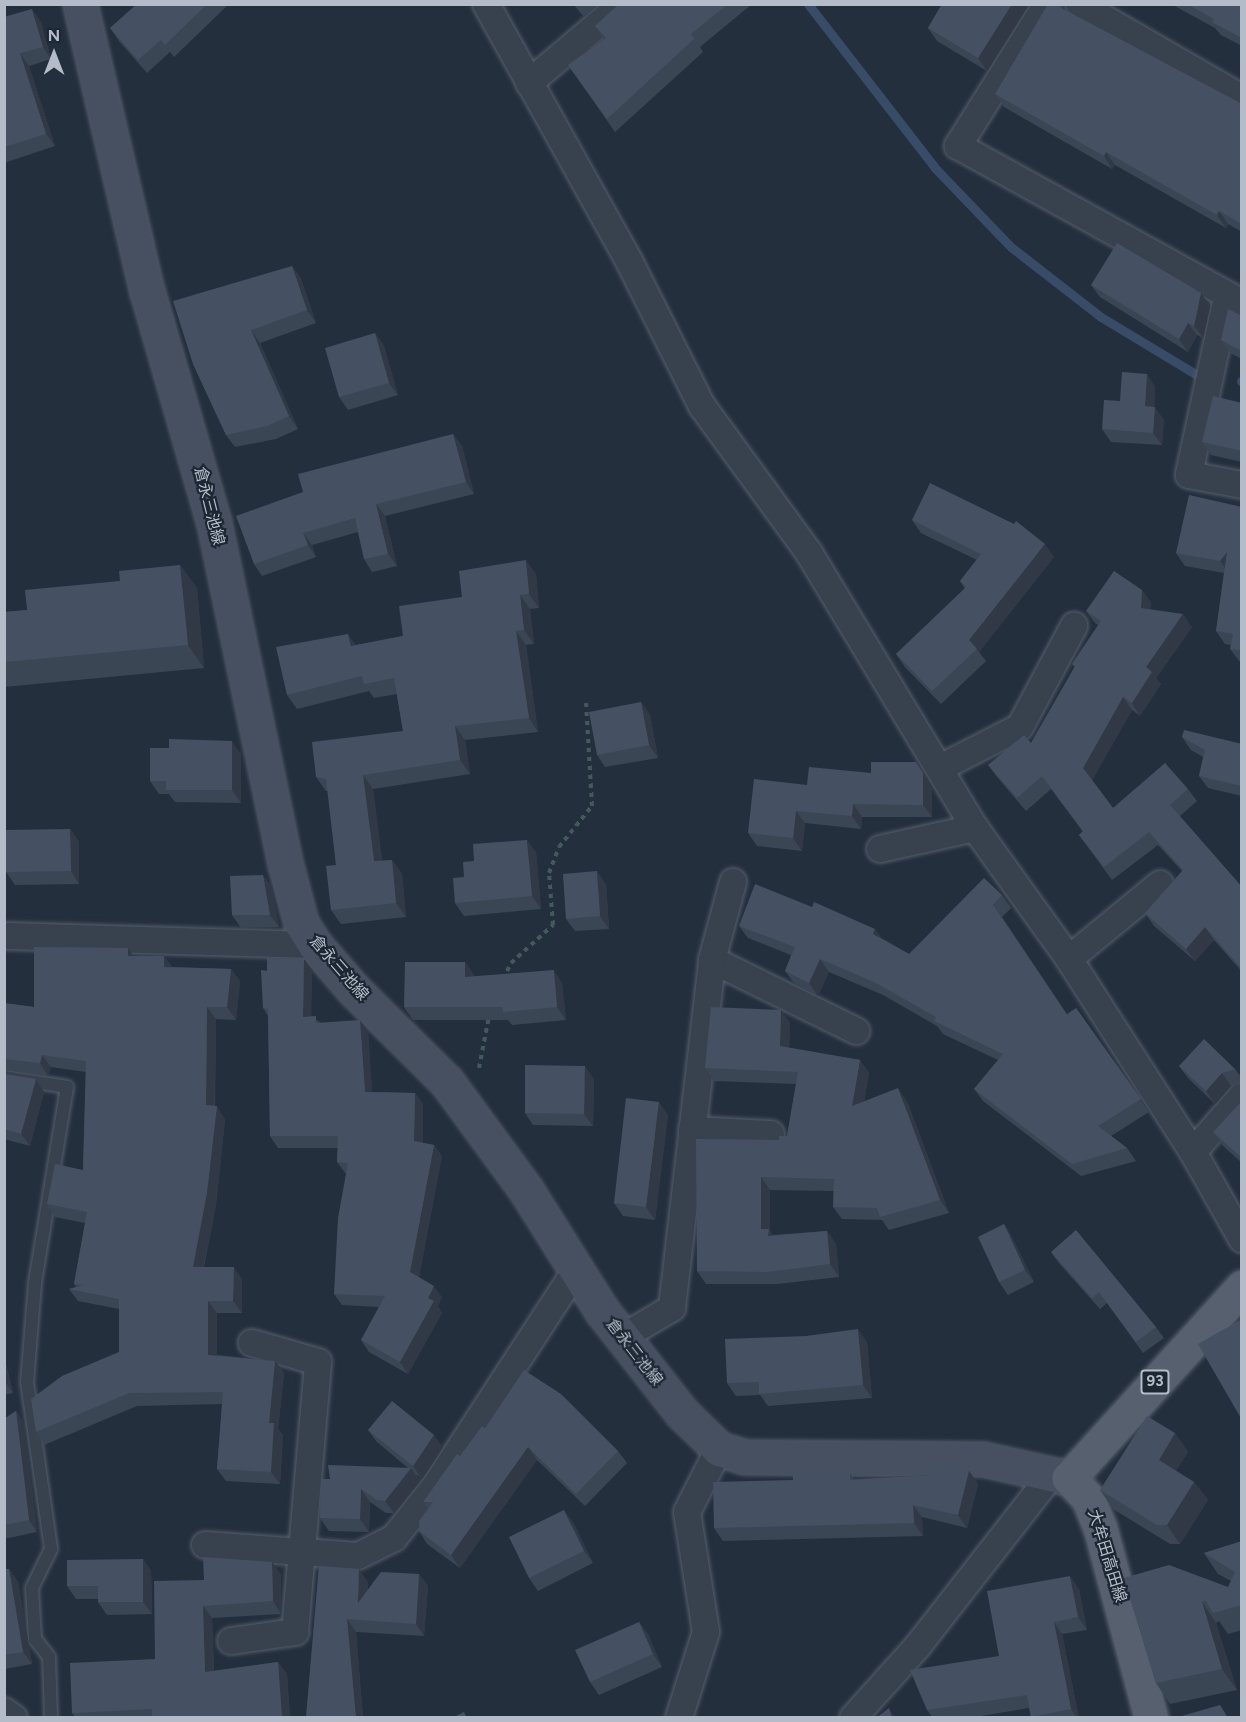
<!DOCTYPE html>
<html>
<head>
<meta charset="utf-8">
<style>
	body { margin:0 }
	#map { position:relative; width:1246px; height:1722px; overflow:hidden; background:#242f3e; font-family:Figtree,"Noto Sans JP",sans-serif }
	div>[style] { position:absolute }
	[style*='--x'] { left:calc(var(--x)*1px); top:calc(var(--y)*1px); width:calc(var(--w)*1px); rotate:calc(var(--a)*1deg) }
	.stream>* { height:9px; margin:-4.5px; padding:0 4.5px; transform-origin:4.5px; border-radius:4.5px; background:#394c67 }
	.path>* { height:4px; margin-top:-2px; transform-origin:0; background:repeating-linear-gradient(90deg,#44595c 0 4.5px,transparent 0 9px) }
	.roads { filter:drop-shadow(0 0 2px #565f6c) drop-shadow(0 0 2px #565f6c) }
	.service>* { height:12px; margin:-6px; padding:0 6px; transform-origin:6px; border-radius:6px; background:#38414e }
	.minor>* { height:26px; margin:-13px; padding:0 13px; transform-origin:13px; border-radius:13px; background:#38414e }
	.secondary>* { height:33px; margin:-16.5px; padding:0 16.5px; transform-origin:16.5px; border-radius:16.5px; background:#465061 }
	.primary>* { height:33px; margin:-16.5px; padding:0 16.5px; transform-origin:16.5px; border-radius:16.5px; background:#56606e }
	.wall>* { inset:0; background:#3b4654 }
	.shaded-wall>* { inset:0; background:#303945 }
	.building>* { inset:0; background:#455162 }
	span { translate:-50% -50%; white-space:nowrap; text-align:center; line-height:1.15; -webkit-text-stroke:4.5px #1d2633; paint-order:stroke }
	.shield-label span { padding:2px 4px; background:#1d2633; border:2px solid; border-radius:4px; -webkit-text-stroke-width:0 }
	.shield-label { font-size:15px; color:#b4bcc9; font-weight:700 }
	.street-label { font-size:16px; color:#b4bcc9 }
	.frame { position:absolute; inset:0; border:6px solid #b4bcc9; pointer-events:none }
	.north { position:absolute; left:24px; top:24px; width:60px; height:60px; -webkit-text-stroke:4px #1d2633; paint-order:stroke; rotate:0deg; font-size:16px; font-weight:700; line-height:24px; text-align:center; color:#b4bcc9 }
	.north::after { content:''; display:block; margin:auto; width:21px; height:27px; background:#b4bcc9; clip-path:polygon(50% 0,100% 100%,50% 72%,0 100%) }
</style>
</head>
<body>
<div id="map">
	<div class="stream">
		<i style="--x:808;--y:4;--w:207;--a:52.2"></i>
		<i style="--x:935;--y:168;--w:110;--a:46.1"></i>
		<i style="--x:1011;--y:247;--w:114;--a:37.9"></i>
		<i style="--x:1101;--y:317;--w:112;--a:31.1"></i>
		<i style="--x:1241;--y:381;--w:1;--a:0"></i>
	</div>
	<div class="path">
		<i style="--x:503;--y:979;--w:18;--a:-63"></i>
		<i style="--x:511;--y:963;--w:57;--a:-42.1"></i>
		<i style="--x:553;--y:925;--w:52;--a:-94.4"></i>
		<i style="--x:549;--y:873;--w:28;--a:-69"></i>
		<i style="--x:559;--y:847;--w:53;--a:-51.2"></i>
		<i style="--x:592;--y:806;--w:103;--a:-93.3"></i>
		<i style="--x:479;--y:1068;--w:53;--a:-79.1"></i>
	</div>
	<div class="roads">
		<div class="service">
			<i style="--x:4;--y:1077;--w:64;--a:9"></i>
			<i style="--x:67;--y:1087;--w:199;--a:99.3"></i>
			<i style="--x:35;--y:1283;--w:99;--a:94.6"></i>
			<i style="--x:27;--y:1382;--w:169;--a:81.8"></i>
			<i style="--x:51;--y:1549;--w:43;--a:116"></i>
			<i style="--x:32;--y:1588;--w:51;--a:86.6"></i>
			<i style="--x:35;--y:1639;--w:23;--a:52"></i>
			<i style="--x:49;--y:1657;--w:61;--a:88.1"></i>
		</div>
		<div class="minor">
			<i style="--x:486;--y:4;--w:296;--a:60.9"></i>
			<i style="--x:630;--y:263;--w:160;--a:63.3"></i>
			<i style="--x:702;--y:406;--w:182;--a:53.9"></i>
			<i style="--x:809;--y:553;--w:321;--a:58.9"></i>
			<i style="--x:975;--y:828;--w:161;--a:54.3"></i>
			<i style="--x:1069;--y:959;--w:229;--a:57.3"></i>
			<i style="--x:1193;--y:1152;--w:100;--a:60.6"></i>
			<i style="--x:1047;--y:4;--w:168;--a:122.1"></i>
			<i style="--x:958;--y:146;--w:325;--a:28.9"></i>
			<i style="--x:1079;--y:4;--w:188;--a:30"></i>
			<i style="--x:529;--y:83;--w:122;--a:-40.3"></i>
			<i style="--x:1227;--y:297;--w:182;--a:102.1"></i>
			<i style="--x:1189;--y:475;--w:54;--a:10.7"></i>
			<i style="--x:940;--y:768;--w:90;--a:-27.1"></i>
			<i style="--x:1020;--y:727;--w:115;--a:-61.9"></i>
			<i style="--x:880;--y:849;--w:97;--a:-12.5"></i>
			<i style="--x:4;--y:936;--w:311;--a:1.7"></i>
			<i style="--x:1069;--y:959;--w:118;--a:-39.5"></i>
			<i style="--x:712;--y:960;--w:161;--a:26.2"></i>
			<i style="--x:692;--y:1130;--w:79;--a:2.9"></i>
			<i style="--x:1193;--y:1152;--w:74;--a:-48.8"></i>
			<i style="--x:623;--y:1337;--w:57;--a:-30.6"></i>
			<i style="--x:672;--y:1308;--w:350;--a:-83.4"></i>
			<i style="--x:712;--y:960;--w:81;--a:-74.9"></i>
			<i style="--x:205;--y:1545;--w:153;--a:4.1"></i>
			<i style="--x:358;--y:1556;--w:40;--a:-26.6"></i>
			<i style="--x:394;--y:1538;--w:68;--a:-51.6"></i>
			<i style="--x:436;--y:1485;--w:257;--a:-56.9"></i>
			<i style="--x:231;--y:1641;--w:65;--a:-8"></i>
			<i style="--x:295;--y:1632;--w:271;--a:-85.1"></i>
			<i style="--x:318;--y:1362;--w:69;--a:-163.9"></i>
			<i style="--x:4;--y:1711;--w:12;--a:35"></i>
			<i style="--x:679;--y:1718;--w:90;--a:-72.6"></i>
			<i style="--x:706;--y:1632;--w:121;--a:-99"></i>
			<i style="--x:687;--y:1512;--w:71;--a:-63.1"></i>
			<i style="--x:853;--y:1718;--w:96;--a:-48"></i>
			<i style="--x:917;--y:1647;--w:221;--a:-52"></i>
		</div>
		<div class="secondary">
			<i style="--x:80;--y:4;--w:295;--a:76.9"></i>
			<i style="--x:147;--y:291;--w:241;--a:73.9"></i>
			<i style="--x:214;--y:523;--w:347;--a:78.2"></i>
			<i style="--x:285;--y:863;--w:62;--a:75.1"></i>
			<i style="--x:301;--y:923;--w:26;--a:58"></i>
			<i style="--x:315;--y:945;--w:60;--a:49.1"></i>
			<i style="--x:354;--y:990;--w:131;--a:44.7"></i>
			<i style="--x:447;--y:1082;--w:134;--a:53.8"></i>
			<i style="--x:526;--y:1190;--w:143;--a:57.9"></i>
			<i style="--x:602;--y:1311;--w:130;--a:51.9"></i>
			<i style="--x:682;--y:1413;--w:52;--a:44.2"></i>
			<i style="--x:719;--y:1449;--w:27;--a:17"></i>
			<i style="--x:745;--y:1457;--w:238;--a:0.5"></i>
			<i style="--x:983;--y:1459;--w:88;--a:12.5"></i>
		</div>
		<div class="primary">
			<i style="--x:1151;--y:1718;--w:197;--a:-105"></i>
			<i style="--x:1100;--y:1528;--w:32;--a:-112"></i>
			<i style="--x:1088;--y:1498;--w:28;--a:-134"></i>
			<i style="--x:1069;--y:1478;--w:258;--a:-47.8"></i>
		</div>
	</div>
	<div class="wall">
		<i style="clip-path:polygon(137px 4px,229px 4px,174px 57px,170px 52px,147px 73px,119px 41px,110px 28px)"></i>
		<i style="clip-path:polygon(573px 4px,599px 4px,584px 17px)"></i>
		<i style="clip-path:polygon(619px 4px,752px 4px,700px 47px,703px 52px,615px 132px,568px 65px,604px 39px,595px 26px)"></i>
		<i style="clip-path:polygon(942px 4px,1029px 4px,987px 71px,937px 41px,928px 28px)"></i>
		<i style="clip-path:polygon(1171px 4px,1242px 4px,1242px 46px,1221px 35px,1215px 28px)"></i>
		<i style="clip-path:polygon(4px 17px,41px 22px,51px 59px,29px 66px,55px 146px,4px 163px)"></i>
		<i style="clip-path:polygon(995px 94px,1242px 104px,1242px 232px,1228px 224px,1226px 228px,1115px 165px,1112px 169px,1004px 107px)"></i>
		<i style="clip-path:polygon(292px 266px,301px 279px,316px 323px,260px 343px,298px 429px,276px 439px,235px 447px,226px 435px,193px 364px)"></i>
		<i style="clip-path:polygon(1091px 285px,1210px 306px,1203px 338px,1197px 335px,1188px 352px,1100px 297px)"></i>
		<i style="clip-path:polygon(1242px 316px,1242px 359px,1230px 353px,1221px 340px)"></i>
		<i style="clip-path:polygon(375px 333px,384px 346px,398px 395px,348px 410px,339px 397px)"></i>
		<i style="clip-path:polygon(1147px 374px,1155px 387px,1154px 407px,1164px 420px,1162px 445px,1111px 442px,1102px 429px,1120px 401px)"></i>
		<i style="clip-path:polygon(1242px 403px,1242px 462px,1211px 455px,1202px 442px)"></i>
		<i style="clip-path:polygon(453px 434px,462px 446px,474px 494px,385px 516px,397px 566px,372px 572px,364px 559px,358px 532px,312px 545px,316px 557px,262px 576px,254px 564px,303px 492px)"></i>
		<i style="clip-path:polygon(1242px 507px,1242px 662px,1239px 661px,1230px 649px,1231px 645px,1225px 644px,1216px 631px,1224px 573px,1185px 566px,1176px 553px)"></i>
		<i style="clip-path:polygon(912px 520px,1054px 557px,979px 652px,986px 661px,941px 704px,905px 667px,896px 654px,965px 589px,960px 581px,977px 560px,921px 533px)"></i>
		<i style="clip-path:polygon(180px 565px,197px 588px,204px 668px,4px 687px,4px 612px,27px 610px,120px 581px)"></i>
		<i style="clip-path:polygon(536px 574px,539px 608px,530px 609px,534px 644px,526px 645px,538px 732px,465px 740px,470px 774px,373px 789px,382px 861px,392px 860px,402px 874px,406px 917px,341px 924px,331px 910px,336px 865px,328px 791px,326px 791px,316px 777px,403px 731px,397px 694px,374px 698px,369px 691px,297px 709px,287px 695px,356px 645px,403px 636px,462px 597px)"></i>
		<i style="clip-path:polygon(1142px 590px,1151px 603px,1150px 609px,1192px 627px,1156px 678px,1161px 684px,1140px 716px,1132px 710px,1092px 780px,1113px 808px,1188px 789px,1197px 801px,1180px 816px,1242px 887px,1242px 972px,1214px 940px,1195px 961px,1154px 926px,1145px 913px,1182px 871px,1158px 845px,1112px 880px,1079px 835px,1083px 832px,1051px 789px,1026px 811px,997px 777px,988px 765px,1031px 743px,1075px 668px,1072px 664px,1098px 625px,1095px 623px,1086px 611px)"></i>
		<i style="clip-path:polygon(641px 702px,650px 715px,658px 758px,605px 767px,597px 755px)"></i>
		<i style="clip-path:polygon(1182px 737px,1242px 744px,1242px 796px,1208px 788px,1199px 776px,1203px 757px,1191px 750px)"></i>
		<i style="clip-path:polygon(241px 754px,241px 803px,175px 802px,169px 794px,159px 794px,150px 781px)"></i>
		<i style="clip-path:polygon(916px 762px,932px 786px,932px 817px,862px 817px,861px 829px,805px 823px,802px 851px,757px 846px,748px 833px,807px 785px,871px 773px)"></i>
		<i style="clip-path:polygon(70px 829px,79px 842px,79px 884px,15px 885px,6px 872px)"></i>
		<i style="clip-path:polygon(536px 852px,541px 909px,464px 916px,455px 903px)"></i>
		<i style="clip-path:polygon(263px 875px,272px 887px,279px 927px,241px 928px,232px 915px)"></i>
		<i style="clip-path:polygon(606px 884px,609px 929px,575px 931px,566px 919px)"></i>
		<i style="clip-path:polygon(1002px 895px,1011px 908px,1002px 917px,1067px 1014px,1076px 1008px,1149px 1112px,1111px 1136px,1127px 1148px,1136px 1161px,1081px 1176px,983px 1101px,974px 1089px,998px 1060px,943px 1034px,937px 1026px,883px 995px,829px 972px,818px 996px,794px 983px,785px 971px,791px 955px,748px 938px,739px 926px,883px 939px,909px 954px)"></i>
		<i style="clip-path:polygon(134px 956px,164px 956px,172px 967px,231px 969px,240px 981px,236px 1020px,216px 1019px,215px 1106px,225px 1119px,216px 1205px,204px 1267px,242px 1279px,242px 1313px,217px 1313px,217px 1355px,275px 1361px,284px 1373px,278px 1429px,283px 1435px,280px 1484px,226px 1481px,217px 1469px,222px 1404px,137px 1406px,44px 1445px,36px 1432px,119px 1352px,119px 1309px,78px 1301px,69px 1289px,76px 1287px,74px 1284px,85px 1223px,55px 1217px,47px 1204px,83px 1170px,86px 1072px,51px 1067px,48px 1076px,4px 1070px,4px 1003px,34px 1007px)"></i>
		<i style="clip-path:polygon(465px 962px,474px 975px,474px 976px,562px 983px,566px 1020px,512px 1025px,508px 1020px,413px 1020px,404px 1007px)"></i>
		<i style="clip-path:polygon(312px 970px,311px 1016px,321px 1023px,368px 1032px,372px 1092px,415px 1093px,423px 1104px,423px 1143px,434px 1145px,442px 1156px,419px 1277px,442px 1297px,438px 1306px,442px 1313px,408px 1374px,369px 1352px,361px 1340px,379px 1307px,342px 1305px,334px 1294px,346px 1174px,337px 1162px,338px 1148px,278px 1148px,270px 1136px,268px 1016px,263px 1008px)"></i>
		<i style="clip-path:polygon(781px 1010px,790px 1023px,789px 1048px,860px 1060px,869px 1073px,864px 1102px,907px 1101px,949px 1213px,889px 1230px,882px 1220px,842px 1219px,833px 1207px,834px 1191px,770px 1190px,770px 1231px,773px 1235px,827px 1231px,836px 1244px,839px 1277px,777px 1284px,706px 1284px,697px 1271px,779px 1140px,787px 1136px,796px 1084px,714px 1081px,705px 1068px)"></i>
		<i style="clip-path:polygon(1179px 1066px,1235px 1069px,1242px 1078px,1242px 1082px,1231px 1086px,1215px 1104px,1188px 1078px)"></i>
		<i style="clip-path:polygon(4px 1074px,36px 1079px,44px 1092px,30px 1146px,4px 1139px)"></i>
		<i style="clip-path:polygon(594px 1079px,593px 1126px,533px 1125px,525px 1113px)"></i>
		<i style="clip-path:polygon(1242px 1101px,1242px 1163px,1222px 1145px,1213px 1132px)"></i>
		<i style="clip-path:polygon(668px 1115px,655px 1220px,623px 1216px,614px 1203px)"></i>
		<i style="clip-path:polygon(1004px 1224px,1012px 1237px,1034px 1282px,1008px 1295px,999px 1282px)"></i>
		<i style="clip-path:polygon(1051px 1252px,1156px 1327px,1164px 1338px,1143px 1353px,1107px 1303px,1100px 1309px,1058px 1262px)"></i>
		<i style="clip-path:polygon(867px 1342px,872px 1398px,768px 1406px,760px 1395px,736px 1396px,727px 1383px)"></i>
		<i style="clip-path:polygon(4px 1356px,13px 1393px,4px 1395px)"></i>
		<i style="clip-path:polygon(16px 1411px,24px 1423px,37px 1532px,4px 1539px,4px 1419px)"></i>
		<i style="clip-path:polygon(485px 1428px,618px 1451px,627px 1463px,585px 1506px,537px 1460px,460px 1568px,427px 1544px,419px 1531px,428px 1508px,423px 1502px,460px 1456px)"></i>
		<i style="clip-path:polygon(368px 1430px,443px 1447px,422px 1479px,416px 1474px,420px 1481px,394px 1513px,386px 1513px,370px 1502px,369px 1532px,329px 1531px,320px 1518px,330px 1479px,408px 1468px,377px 1442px)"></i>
		<i style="clip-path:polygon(1175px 1433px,1188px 1452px,1176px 1471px,1194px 1482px,1208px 1500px,1180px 1544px,1170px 1544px,1113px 1509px,1100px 1490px)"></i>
		<i style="clip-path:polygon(969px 1471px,978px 1484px,967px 1528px,922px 1517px,923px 1536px,723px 1541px,714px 1528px,793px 1480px,850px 1473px,854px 1479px,932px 1475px)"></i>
		<i style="clip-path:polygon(573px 1522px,593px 1563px,538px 1591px,529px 1578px)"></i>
		<i style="clip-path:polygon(1242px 1541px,1242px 1630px,1228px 1634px,1219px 1621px,1216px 1623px,1237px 1690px,1170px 1704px,1156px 1683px,1124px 1578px,1228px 1587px,1231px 1581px,1218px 1574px,1204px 1553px)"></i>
		<i style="clip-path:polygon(143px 1559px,151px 1571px,152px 1614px,107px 1615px,98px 1602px,98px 1599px,76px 1599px,67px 1586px)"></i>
		<i style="clip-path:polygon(272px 1562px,281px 1575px,281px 1614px,212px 1618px,214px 1671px,278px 1662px,287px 1674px,290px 1718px,76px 1718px,72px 1713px,155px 1659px,204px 1580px)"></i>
		<i style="clip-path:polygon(319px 1566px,368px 1582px,368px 1590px,419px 1574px,428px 1586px,424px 1636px,356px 1632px,363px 1718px,306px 1718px)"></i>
		<i style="clip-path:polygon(4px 1569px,9px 1569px,18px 1582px,32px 1664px,4px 1669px)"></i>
		<i style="clip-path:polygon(1079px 1589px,1087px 1630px,1062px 1634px,1079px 1718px,1031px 1718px,1029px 1708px,969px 1718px,933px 1718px,927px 1710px,999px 1656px)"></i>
		<i style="clip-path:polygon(639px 1622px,648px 1634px,662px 1667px,599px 1695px,590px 1682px)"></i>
	</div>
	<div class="shaded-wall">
		<i style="clip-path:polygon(1012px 4px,1029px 4px,987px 71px,978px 58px)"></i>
		<i style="clip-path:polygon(32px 9px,41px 22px,51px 59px,43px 47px)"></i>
		<i style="clip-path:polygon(20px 53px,29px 66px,55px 146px,46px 134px)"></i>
		<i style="clip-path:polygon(1106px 152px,1115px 165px,1112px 169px,1104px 156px)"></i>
		<i style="clip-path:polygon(1219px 211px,1228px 224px,1226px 228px,1217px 215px)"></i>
		<i style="clip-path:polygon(292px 266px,301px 279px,316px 323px,307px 310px)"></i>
		<i style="clip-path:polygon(1201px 293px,1210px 306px,1203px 338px,1194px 326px)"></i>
		<i style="clip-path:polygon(1188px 323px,1197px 335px,1188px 352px,1179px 339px)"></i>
		<i style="clip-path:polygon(251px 330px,260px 343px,298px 429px,289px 416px)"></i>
		<i style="clip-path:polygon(375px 333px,384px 346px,398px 395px,389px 383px)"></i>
		<i style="clip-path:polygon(1147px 374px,1155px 387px,1154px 419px,1145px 406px)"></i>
		<i style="clip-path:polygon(1155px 407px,1164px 420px,1162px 445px,1153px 433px)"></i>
		<i style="clip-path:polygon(453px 434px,462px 446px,474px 494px,466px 482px)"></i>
		<i style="clip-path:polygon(376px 504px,385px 516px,397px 566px,388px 554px)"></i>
		<i style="clip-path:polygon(303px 533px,312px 545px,316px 557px,308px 545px)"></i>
		<i style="clip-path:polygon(1045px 544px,1054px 557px,979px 652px,969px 640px)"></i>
		<i style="clip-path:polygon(1227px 552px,1229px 574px,1220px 561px)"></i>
		<i style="clip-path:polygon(526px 560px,536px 574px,539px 608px,529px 594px)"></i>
		<i style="clip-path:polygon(180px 565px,197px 588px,204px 668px,188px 645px)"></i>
		<i style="clip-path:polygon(1142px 590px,1151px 603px,1150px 621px,1141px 608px)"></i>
		<i style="clip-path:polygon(520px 595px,530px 609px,534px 644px,524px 630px)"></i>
		<i style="clip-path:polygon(1183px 614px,1192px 627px,1156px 678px,1161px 684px,1140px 716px,1132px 703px,1146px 667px)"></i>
		<i style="clip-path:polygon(516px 631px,526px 645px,538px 732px,529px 718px)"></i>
		<i style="clip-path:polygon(348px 634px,358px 648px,351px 646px)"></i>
		<i style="clip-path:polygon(1123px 697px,1132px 710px,1092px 781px,1083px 768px)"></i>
		<i style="clip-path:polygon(641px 702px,650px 715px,658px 758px,649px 745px)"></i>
		<i style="clip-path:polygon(455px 726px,465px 740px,470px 774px,460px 760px)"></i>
		<i style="clip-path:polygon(232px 741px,241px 754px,241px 803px,232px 790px)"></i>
		<i style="clip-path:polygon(916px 762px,932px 786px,932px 817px,923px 805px)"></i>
		<i style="clip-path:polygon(363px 775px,373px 789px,384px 875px,374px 861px)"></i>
		<i style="clip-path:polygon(853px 804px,862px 817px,861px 829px,852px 816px)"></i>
		<i style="clip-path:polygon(796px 811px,805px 823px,802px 851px,793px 838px)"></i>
		<i style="clip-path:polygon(70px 829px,79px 842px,79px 884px,71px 871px)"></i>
		<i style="clip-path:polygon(527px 840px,536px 852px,541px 909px,532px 896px)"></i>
		<i style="clip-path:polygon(392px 860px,402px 874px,406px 917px,396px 903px)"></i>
		<i style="clip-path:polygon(597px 871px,606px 884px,609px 929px,600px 916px)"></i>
		<i style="clip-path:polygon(263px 875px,272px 887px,279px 927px,270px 915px)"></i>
		<i style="clip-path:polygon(1205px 927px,1214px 940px,1195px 961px,1186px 949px)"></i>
		<i style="clip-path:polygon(875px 929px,884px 941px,873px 934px)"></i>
		<i style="clip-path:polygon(128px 948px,136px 960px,128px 956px)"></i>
		<i style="clip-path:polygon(164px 956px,173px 969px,164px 967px)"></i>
		<i style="clip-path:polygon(304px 959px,312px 970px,311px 1029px,303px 1017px)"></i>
		<i style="clip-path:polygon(820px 959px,829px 972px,818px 996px,809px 983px)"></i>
		<i style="clip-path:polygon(465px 962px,474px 975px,474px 990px,465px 977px)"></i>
		<i style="clip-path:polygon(231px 969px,240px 981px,236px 1020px,227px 1007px)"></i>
		<i style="clip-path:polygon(554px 970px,562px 983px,566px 1020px,557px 1007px)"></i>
		<i style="clip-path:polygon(207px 1007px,216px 1019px,214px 1118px,206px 1105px)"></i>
		<i style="clip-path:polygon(781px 1010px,790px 1023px,789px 1059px,780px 1046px)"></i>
		<i style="clip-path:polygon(360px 1020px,368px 1032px,373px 1104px,365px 1092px)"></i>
		<i style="clip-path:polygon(42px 1055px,51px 1067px,48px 1076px,40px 1063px)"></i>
		<i style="clip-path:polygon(860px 1060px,869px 1073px,861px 1119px,852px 1106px)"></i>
		<i style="clip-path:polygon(585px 1066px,594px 1079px,593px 1126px,584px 1114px)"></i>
		<i style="clip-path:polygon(1222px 1073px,1231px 1086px,1215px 1104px,1206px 1091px)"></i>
		<i style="clip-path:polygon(36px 1079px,44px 1092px,30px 1146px,21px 1134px)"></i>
		<i style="clip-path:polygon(898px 1088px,907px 1101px,949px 1213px,940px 1200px)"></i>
		<i style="clip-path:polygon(415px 1093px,423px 1104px,423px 1153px,414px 1141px)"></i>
		<i style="clip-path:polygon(659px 1102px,668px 1115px,655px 1220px,646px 1207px)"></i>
		<i style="clip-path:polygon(217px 1106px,225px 1119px,216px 1205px,201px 1279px,193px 1267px)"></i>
		<i style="clip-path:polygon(434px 1145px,442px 1156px,418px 1283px,410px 1272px)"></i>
		<i style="clip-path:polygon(761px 1177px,770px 1190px,770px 1231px,777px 1241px,777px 1248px,761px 1229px)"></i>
		<i style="clip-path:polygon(1004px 1224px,1012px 1237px,1034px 1282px,1025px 1270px)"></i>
		<i style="clip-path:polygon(827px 1231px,836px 1244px,839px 1277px,830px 1264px)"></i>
		<i style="clip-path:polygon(234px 1267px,242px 1279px,242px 1313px,233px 1301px)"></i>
		<i style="clip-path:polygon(434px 1286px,442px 1297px,438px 1306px,442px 1313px,408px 1374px,400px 1362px,428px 1298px)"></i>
		<i style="clip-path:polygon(208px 1301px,217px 1313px,217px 1367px,208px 1355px)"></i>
		<i style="clip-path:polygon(858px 1329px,867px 1342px,872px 1398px,863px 1385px)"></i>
		<i style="clip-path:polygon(4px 1356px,13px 1393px,4px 1380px)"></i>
		<i style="clip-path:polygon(275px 1361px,284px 1373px,278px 1429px,283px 1435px,280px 1484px,271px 1472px,269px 1423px)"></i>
		<i style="clip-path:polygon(16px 1411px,24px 1423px,37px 1532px,29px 1520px)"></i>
		<i style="clip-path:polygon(1175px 1433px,1188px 1452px,1172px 1478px,1159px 1460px)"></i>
		<i style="clip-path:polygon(434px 1435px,443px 1447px,422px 1479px,413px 1466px)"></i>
		<i style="clip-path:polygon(528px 1447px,537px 1460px,460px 1568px,451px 1555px)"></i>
		<i style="clip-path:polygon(411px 1468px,420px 1481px,394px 1513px,385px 1501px)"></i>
		<i style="clip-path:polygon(969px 1471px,978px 1484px,967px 1528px,958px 1515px)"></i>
		<i style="clip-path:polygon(1194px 1482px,1208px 1500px,1180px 1544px,1167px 1525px)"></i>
		<i style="clip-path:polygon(361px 1489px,370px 1502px,369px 1532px,360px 1519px)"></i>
		<i style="clip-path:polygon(913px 1505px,922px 1517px,923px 1536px,914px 1523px)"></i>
		<i style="clip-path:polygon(564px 1510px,573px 1522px,593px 1563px,584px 1551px)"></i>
		<i style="clip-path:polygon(143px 1559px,151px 1571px,152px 1614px,143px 1602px)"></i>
		<i style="clip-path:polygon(272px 1562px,281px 1575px,281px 1614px,273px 1601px)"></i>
		<i style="clip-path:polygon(9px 1569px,18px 1582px,32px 1664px,23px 1652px)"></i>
		<i style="clip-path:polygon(359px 1569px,368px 1582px,367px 1616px,358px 1603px)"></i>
		<i style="clip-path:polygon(419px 1574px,428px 1586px,424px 1636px,416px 1624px)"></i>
		<i style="clip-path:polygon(1070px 1576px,1079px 1589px,1087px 1630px,1078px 1617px)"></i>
		<i style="clip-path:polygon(1202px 1602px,1216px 1623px,1237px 1690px,1222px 1669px)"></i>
		<i style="clip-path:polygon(203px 1606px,212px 1618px,214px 1684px,205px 1672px)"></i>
		<i style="clip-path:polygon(347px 1619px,356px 1632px,363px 1718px,356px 1718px)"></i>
		<i style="clip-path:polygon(639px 1622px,648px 1634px,662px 1667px,653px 1654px)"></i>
		<i style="clip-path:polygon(1054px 1622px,1062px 1634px,1079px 1718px,1077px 1718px,1071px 1709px)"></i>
		<i style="clip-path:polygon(278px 1662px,287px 1674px,290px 1718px,282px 1718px)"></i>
		<i style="clip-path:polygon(889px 1708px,895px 1718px,892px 1718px)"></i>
	</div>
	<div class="building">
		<i style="clip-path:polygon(137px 4px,207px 4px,165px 45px,161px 40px,138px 60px,110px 28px)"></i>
		<i style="clip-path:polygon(619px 4px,728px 4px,691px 34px,694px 39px,607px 119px,568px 65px,606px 38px,595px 26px)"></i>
		<i style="clip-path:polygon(942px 4px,1012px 4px,978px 58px,928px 28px)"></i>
		<i style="clip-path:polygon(1048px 4px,1054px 4px,1242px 104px,1242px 224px,1219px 211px,1217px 215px,1106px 152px,1104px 156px,995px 94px)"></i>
		<i style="clip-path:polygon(1187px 4px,1242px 4px,1242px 38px,1212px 22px,1214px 19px)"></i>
		<i style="clip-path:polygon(32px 9px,43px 47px,20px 53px,46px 134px,4px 147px,4px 17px)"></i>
		<i style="clip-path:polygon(1117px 243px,1201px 293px,1194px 326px,1188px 323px,1179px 339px,1091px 285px)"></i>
		<i style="clip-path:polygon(292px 266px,307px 310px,251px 330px,289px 416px,267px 426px,226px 435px,193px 364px,173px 301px)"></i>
		<i style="clip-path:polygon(1228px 309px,1242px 316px,1242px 351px,1221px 340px)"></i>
		<i style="clip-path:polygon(375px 333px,389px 383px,339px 397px,325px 348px)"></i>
		<i style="clip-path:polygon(1122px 372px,1147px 374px,1145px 406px,1155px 407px,1153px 433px,1102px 429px,1104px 400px,1120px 401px)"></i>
		<i style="clip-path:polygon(1213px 396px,1242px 403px,1242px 451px,1202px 442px)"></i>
		<i style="clip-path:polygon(453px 434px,466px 482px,376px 504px,388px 554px,364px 559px,355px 518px,303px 533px,308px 545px,254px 564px,236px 516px,303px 492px,298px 474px)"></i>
		<i style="clip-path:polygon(930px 483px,1014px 524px,1016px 521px,1045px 544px,969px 640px,977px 649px,932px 691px,896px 654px,966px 587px,960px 581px,981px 554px,912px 520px)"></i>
		<i style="clip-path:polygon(1189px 495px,1242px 507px,1242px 650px,1230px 649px,1233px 634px,1216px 631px,1227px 552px,1220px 561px,1176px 553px)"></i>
		<i style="clip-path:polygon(526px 560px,529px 594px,520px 595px,524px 630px,516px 631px,529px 718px,455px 726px,460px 760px,363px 775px,374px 861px,392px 860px,396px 903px,331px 910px,326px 866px,336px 865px,326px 779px,316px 777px,312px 742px,403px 731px,394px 678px,364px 684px,362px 676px,287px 695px,276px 647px,348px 634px,351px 646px,403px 636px,399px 606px,462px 597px,459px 571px)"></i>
		<i style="clip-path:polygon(180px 565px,188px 645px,4px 662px,4px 612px,27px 610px,25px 590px,120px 581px,119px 571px)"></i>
		<i style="clip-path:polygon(1114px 571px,1142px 590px,1141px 608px,1183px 614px,1146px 667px,1152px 672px,1132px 703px,1123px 697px,1083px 768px,1113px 808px,1165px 763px,1188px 789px,1170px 805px,1242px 887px,1242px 969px,1205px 927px,1186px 949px,1145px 913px,1183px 870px,1149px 832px,1104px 867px,1079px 835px,1083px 831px,1042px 776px,1017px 798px,988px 765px,1024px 735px,1031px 743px,1075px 666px,1072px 664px,1101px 621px,1086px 611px)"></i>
		<i style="clip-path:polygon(641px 702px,649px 745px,597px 755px,589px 712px)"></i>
		<i style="clip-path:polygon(1184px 730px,1242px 744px,1242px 786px,1199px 776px,1205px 750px,1182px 737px)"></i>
		<i style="clip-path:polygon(169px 739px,232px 741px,232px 790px,166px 790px,166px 781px,150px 781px,150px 748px,169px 748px)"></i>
		<i style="clip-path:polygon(871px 762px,916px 762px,923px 773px,923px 805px,853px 804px,852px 816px,796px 811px,793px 838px,748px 833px,754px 779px,807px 785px,809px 767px,871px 773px)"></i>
		<i style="clip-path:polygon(70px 829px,71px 871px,6px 872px,6px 830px)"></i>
		<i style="clip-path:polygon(527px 840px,532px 896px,455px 903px,453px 878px,464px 877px,463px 862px,474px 861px,473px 844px)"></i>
		<i style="clip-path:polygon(597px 871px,600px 916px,566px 919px,563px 874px)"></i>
		<i style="clip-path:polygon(263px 875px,270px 915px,232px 915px,230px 876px)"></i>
		<i style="clip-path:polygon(984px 878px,1002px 895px,993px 905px,1067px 1015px,1076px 1008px,1141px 1099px,1098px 1126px,1127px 1148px,1072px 1164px,974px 1089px,1003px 1054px,934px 1021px,936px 1017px,874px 982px,820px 959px,809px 983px,785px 971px,795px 947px,739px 926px,755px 884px,812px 907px,814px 902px,875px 929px,873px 934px,909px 954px)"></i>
		<i style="clip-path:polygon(34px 947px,128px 948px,128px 956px,164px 956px,164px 967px,231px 969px,227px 1007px,207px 1007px,206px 1105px,217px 1106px,207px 1193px,193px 1267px,234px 1267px,233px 1301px,208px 1301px,208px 1355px,275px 1361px,269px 1423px,274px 1423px,271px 1472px,217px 1469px,223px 1392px,129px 1393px,36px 1432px,31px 1399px,62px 1376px,119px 1352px,119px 1299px,69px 1289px,84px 1285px,74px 1284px,87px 1212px,47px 1204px,55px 1164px,83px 1170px,86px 1061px,42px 1055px,40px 1063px,4px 1059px,4px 1003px,34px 1007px)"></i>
		<i style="clip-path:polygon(267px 958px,304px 959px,303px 1017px,316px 1016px,316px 1023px,360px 1020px,365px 1092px,415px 1093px,414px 1141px,434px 1145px,410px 1272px,434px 1286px,428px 1298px,434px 1301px,400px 1362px,361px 1340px,385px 1296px,334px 1294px,338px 1218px,348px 1163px,337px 1162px,338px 1136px,270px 1136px,268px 1009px,263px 1008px,261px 970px,267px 971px)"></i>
		<i style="clip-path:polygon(405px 962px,465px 962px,465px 977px,554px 970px,557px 1007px,503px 1012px,502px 1007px,404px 1007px)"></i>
		<i style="clip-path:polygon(711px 1007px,781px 1010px,780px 1046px,860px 1060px,852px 1106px,898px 1088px,940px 1200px,880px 1217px,877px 1208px,833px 1207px,834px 1179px,761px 1177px,761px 1229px,769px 1229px,768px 1236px,827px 1231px,830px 1264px,768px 1272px,697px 1271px,696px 1139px,779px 1140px,779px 1136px,787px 1136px,798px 1072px,705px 1068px)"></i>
		<i style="clip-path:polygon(1204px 1039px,1235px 1069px,1222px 1073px,1206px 1091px,1179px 1066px)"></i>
		<i style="clip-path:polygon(525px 1065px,585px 1066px,584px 1114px,525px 1113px)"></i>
		<i style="clip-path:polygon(4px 1074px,36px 1079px,21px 1134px,4px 1129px)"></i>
		<i style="clip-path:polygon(626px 1098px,659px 1102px,646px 1207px,614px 1203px)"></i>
		<i style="clip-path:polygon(1242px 1101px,1242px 1158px,1213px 1132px)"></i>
		<i style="clip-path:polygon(1004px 1224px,1025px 1270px,999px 1282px,978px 1237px)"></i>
		<i style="clip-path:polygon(1076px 1230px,1156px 1327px,1136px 1342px,1099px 1292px,1092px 1298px,1051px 1252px)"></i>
		<i style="clip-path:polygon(1242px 1319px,1242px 1420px,1198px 1344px)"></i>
		<i style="clip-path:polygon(858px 1329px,863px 1385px,759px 1394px,759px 1382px,727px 1383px,725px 1339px,806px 1336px)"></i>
		<i style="clip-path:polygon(524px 1370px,561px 1394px,618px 1451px,576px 1494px,528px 1447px,451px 1555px,419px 1531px,419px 1521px,433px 1502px,423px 1502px,457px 1454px,460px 1456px,482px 1426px,485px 1428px)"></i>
		<i style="clip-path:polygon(392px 1401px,434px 1435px,413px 1466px,368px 1430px)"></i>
		<i style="clip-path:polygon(16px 1411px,29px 1520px,4px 1525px,4px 1419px)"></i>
		<i style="clip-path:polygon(1147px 1416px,1175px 1433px,1159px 1460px,1194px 1482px,1167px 1525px,1157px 1525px,1100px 1490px)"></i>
		<i style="clip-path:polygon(328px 1465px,411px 1468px,385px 1501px,377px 1500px,361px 1489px,360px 1519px,320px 1518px,321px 1479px,330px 1479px)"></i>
		<i style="clip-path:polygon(934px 1465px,942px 1465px,969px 1471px,958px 1515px,913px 1505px,914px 1523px,714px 1528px,713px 1482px,793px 1480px,793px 1474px,850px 1473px,850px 1480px,932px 1475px)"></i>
		<i style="clip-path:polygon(564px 1510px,584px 1551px,529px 1578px,509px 1537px)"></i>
		<i style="clip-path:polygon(1242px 1541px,1242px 1605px,1213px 1613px,1205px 1600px,1202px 1602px,1222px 1669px,1156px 1683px,1124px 1578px,1169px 1565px,1228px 1587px,1235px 1572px,1204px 1553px)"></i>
		<i style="clip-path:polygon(203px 1557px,272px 1562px,273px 1601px,203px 1606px,205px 1672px,278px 1662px,282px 1718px,152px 1718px,152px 1709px,72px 1713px,70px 1663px,155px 1659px,154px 1581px,204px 1580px)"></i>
		<i style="clip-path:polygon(143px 1559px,143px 1602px,98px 1602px,98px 1586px,67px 1586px,67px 1560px)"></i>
		<i style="clip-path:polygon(319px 1566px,359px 1569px,358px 1603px,381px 1572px,419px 1574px,416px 1624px,347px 1619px,356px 1718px,306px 1718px)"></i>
		<i style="clip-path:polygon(4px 1569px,9px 1569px,23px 1652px,4px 1655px)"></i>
		<i style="clip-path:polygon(1070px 1576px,1078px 1617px,1054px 1622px,1071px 1709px,1031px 1717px,1027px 1695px,927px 1710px,910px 1670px,999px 1656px,987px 1591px)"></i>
		<i style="clip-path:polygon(639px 1622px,653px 1654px,590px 1682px,575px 1650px)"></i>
		<i style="clip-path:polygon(1220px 1705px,1228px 1718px,1175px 1718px)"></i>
		<i style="clip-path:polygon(889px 1708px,892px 1718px,876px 1718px)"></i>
		<i style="clip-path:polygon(464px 1712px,467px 1718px,452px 1718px)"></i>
	</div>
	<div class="shield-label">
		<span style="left:1155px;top:1382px">93</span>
	</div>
	<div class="street-label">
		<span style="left:209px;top:506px;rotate:76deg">倉永三池線</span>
		<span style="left:339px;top:968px;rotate:49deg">倉永三池線</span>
		<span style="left:634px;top:1352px;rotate:52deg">倉永三池線</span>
		<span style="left:1107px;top:1556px;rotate:73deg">大牟田高田線</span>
	</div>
	<div class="frame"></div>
	<div class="north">N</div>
</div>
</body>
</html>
